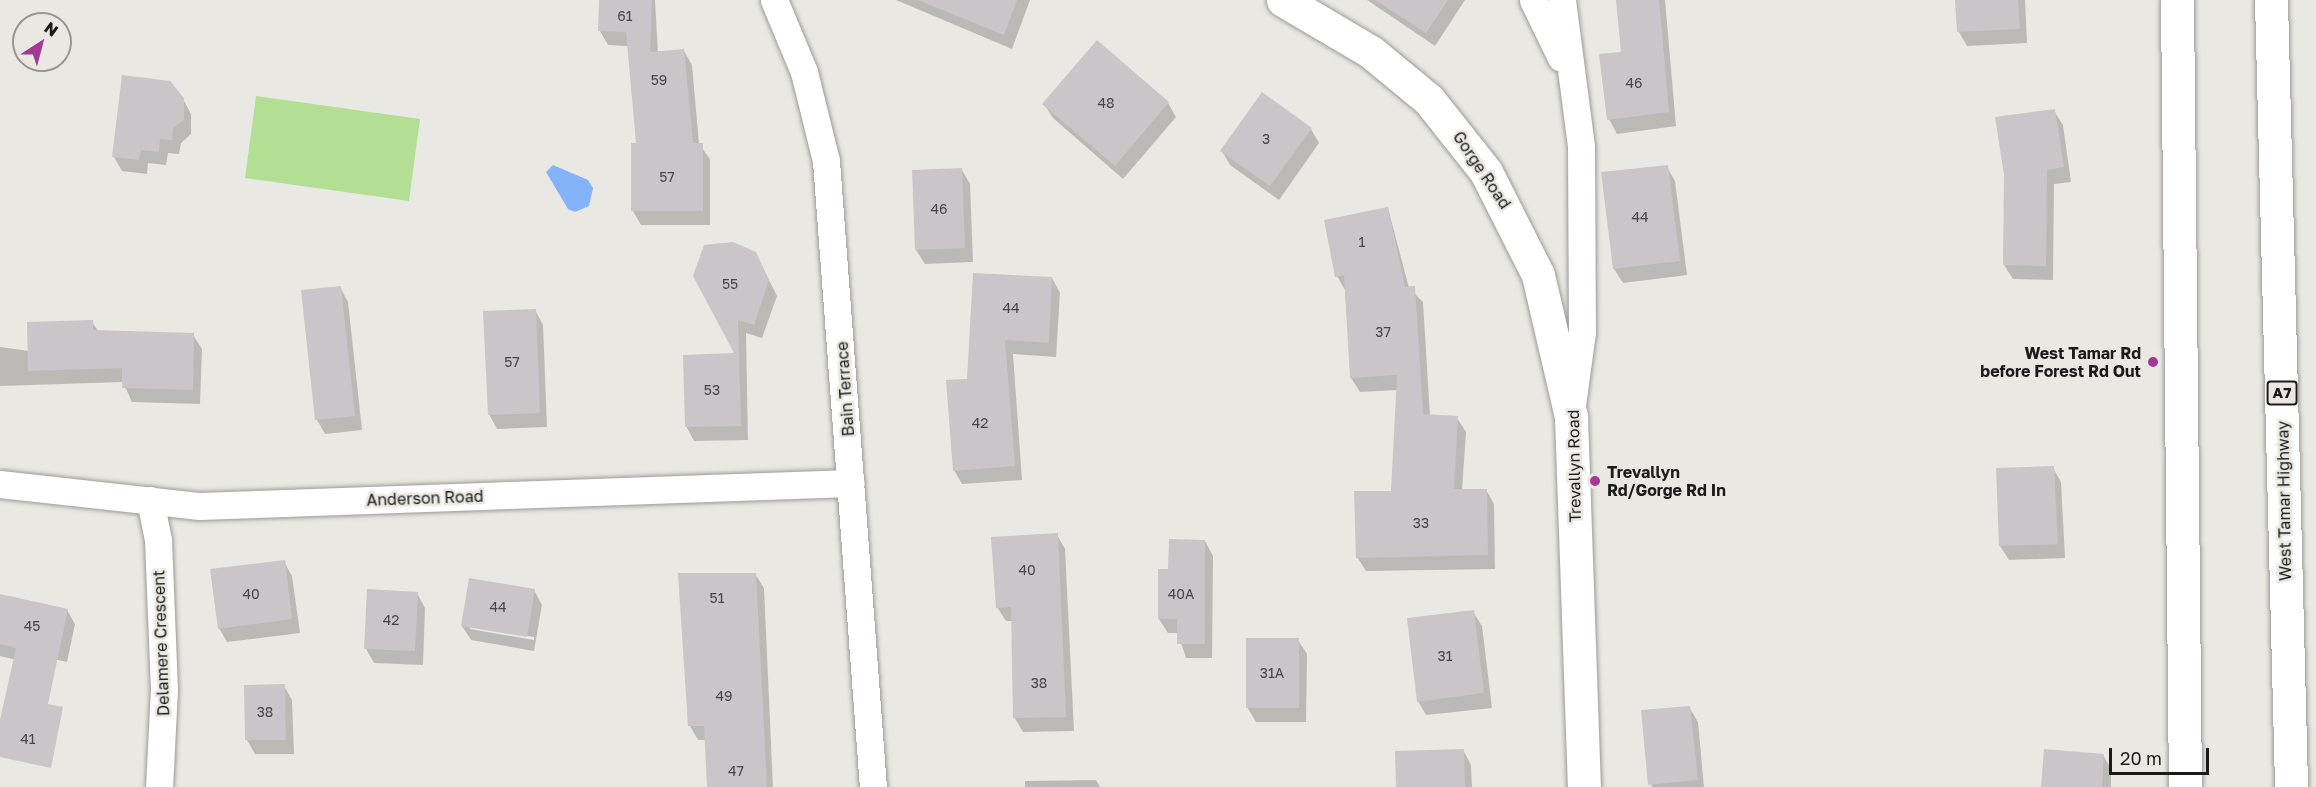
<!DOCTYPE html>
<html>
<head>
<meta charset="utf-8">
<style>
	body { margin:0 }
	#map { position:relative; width:2316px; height:787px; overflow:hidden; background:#eae8e3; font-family:"Golos Text",sans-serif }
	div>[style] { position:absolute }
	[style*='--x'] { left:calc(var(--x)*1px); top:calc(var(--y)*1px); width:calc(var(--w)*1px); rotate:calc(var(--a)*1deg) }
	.green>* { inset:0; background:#b3df94 }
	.water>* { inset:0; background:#85b3fa }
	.shadow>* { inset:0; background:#0003 }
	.building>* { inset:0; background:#cac5c9 }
	.roads { filter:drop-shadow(0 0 2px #9d9b96) drop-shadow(0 0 2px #9d9b96) }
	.street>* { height:27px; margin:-13.5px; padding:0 13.5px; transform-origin:13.5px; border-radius:13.5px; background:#fff }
	.secondary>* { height:33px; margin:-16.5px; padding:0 16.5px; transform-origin:16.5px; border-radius:16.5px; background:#fff }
	.highway>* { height:33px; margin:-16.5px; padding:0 16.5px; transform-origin:16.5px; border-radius:16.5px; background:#fff }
	.dots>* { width:16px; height:16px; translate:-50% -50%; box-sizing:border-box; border:3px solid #eae8e3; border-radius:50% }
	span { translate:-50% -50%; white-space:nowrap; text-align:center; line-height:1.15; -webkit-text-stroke:5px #eae8e3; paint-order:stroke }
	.number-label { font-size:14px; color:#484645 }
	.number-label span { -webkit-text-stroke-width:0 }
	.shield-label span { padding:2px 4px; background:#eae8e3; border:2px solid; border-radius:4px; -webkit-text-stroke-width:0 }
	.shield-label { font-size:15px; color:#1c1b19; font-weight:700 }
	.street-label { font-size:16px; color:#1c1b19 }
	.poi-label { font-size:16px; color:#1c1b19; font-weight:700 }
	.right { translate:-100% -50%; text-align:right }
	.left { translate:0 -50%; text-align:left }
	.north { position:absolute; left:12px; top:12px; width:60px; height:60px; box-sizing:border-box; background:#eae8e3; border:2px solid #989692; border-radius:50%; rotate:36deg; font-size:16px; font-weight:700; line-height:24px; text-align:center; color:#1c1b19 }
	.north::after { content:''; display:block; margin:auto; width:21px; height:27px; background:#a53795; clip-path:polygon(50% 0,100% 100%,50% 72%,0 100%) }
	.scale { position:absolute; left:2109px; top:748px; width:100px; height:27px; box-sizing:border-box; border:3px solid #1c1b19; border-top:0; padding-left:8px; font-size:18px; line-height:21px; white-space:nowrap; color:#1c1b19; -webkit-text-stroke:4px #eae8e3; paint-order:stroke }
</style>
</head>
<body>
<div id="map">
	<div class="green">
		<i style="clip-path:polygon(256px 96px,420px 119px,409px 201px,245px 178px)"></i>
	</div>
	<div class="water">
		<i style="clip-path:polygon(553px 165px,588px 180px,593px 188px,589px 206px,575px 212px,568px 209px,546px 172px)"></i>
	</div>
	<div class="shadow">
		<i style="clip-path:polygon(601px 0,655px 0,658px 53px,684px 51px,692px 65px,699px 144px,710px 159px,710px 225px,641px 225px,633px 211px,638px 144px,629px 46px,608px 45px,600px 31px)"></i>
		<i style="clip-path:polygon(896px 0,1030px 0,1012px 49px)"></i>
		<i style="clip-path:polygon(1367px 0,1465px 0,1435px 46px)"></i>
		<i style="clip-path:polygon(1618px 0,1665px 0,1676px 126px,1617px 134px,1609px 119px,1622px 53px)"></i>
		<i style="clip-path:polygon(1957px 0,2025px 0,2027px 43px,1967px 46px,1959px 32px)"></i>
		<i style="clip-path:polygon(183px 99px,191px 114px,191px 134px,181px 143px,179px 154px,168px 153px,166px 165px,148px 163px,147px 174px,122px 171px,114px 157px)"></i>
		<i style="clip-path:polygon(1168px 103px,1176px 117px,1123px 179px,1053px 118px,1044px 104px)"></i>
		<i style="clip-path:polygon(2054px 111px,2063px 125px,2071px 182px,2054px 184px,2053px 280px,2013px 279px,2004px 265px)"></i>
		<i style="clip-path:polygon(1311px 129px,1319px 143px,1279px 200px,1230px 165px,1222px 151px)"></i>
		<i style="clip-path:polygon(1667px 167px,1675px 181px,1687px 275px,1623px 283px,1614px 269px,1603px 174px)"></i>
		<i style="clip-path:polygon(962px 170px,970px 184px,973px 262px,925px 264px,916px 250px)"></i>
		<i style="clip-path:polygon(1388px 208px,1409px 288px,1423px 302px,1430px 416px,1457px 418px,1466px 432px,1462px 491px,1486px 490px,1494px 504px,1495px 569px,1366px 571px,1357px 557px,1392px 492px,1397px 390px,1360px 392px,1351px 378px,1345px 290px,1337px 276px)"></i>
		<i style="clip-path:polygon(733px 244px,763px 268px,777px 296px,762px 338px,746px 333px,748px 440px,694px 441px,686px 426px,736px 355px)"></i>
		<i style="clip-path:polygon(1052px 278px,1060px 293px,1056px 357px,1013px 354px,1022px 480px,962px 484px,954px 470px,969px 380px)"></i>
		<i style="clip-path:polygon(340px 287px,348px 302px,362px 430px,325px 434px,317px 420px)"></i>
		<i style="clip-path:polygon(535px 310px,543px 325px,547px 427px,497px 429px,489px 414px)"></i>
		<i style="clip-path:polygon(92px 322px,98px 331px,193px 335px,202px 349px,200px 404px,132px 402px,123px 382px,0 386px,0 347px,29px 351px)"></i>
		<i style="clip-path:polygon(2053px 468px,2061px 482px,2065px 558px,2009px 560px,2000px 546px)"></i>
		<i style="clip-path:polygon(1057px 535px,1065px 549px,1074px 731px,1023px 732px,1014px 717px,1013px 621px,1006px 621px,997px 607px)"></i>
		<i style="clip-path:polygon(1205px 541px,1213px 556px,1212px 658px,1186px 658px,1178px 633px,1168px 633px,1159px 619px,1170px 571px)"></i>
		<i style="clip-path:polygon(284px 562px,292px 576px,300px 633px,227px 642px,219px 628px)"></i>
		<i style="clip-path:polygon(755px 574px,764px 588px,773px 787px,708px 787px,706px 740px,698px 740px,690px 726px)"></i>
		<i style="clip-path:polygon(evenodd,534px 590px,542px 605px,534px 651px,471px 640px,462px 626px,534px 590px,470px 626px,534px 637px,534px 640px,470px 629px,470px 626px)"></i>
		<i style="clip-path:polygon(417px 593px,425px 608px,423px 665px,374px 663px,366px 649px)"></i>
		<i style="clip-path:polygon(0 595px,67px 610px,75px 624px,67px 662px,40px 656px,38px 665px,0 656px)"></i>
		<i style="clip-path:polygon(1473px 612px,1482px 626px,1492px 708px,1426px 715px,1418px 701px)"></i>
		<i style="clip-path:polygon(1298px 640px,1307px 654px,1306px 722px,1256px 722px,1247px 707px)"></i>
		<i style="clip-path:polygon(284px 686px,292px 700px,294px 754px,255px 754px,247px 740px)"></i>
		<i style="clip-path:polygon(1689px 707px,1698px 722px,1704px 787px,1651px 787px)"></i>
		<i style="clip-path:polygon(1463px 750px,1471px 765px,1472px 787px,1398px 787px)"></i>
		<i style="clip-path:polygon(2103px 755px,2111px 769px,2111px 787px,2042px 787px)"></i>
		<i style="clip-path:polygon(1096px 780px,1100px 787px,1025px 787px,1025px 781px)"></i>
	</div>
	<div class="building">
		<i style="clip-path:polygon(599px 0,652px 0,650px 52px,684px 49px,693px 143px,703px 143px,703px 211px,631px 211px,631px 143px,636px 143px,626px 32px,598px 31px)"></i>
		<i style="clip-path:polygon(918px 0,1017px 0,1004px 35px)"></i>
		<i style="clip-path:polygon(1375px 0,1448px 0,1426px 33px)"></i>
		<i style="clip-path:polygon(1616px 0,1659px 0,1669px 112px,1607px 120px,1599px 54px,1621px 52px)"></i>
		<i style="clip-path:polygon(1955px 0,2018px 0,2020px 29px,1957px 32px)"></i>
		<i style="clip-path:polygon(1097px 40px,1169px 102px,1115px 166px,1042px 104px)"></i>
		<i style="clip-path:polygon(122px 75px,170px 81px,184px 98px,184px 120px,173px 128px,172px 140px,160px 139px,159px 152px,141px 150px,139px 160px,112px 157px)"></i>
		<i style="clip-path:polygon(1262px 92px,1312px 128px,1270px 186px,1220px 151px)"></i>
		<i style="clip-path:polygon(2055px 109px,2064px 167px,2047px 170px,2046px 266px,2003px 265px,2004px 175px,1995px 117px)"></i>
		<i style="clip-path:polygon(1668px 165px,1680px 261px,1613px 269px,1601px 172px)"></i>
		<i style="clip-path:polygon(962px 168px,965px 248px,915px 250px,912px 170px)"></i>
		<i style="clip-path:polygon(1388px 207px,1405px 287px,1415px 286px,1423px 414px,1458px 416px,1454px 489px,1487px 489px,1488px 555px,1356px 558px,1354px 491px,1391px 491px,1397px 375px,1350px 378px,1344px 275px,1335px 277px,1324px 220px)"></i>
		<i style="clip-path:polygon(733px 242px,756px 252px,769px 280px,754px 325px,738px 320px,741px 426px,685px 427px,683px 355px,734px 353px,693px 276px,704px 245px)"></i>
		<i style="clip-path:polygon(973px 273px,1052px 277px,1049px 343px,1005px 340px,1015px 466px,953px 471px,946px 380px,967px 379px)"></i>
		<i style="clip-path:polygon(341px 286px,355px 416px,315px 420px,301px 290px)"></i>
		<i style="clip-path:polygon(536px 309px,540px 413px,488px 415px,483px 311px)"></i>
		<i style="clip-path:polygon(93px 320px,93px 330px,194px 333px,193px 390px,122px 388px,122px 368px,28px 371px,27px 322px)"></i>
		<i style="clip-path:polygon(2054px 466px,2058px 544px,1999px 546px,1996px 468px)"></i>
		<i style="clip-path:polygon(1058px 533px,1066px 717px,1013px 718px,1011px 607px,996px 608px,991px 537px)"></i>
		<i style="clip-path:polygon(1169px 539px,1205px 540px,1205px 644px,1177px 644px,1177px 619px,1158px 619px,1158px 569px,1168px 569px)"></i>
		<i style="clip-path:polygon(285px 560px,292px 619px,218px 629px,210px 569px)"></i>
		<i style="clip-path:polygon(678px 573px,756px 573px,767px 787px,707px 787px,704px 726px,688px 726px)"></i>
		<i style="clip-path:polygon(469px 578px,535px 589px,527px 637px,461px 626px)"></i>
		<i style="clip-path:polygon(367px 589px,418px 592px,415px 651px,364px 649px)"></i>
		<i style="clip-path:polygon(0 594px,68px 609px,48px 704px,63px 707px,51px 768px,0 757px,0 720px,16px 648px,0 644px)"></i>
		<i style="clip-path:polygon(1474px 610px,1484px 693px,1417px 702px,1407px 618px)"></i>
		<i style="clip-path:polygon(1246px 638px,1299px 638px,1299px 708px,1246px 708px)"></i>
		<i style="clip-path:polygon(285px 684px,286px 740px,245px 740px,244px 685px)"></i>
		<i style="clip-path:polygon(1690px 706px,1698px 780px,1648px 785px,1641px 710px)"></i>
		<i style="clip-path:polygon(1464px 749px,1465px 787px,1396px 787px,1395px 751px)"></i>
		<i style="clip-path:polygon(2044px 749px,2104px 754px,2102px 787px,2041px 787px)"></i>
	</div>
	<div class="roads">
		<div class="street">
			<i style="--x:774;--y:0;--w:78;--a:67.4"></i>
			<i style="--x:804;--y:72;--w:92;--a:76.1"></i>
			<i style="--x:826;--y:161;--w:628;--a:85.71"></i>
			<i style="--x:1533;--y:0;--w:64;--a:64.2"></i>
			<i style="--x:1562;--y:0;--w:148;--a:82.6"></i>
			<i style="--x:1581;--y:147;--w:185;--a:89.7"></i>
			<i style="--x:1582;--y:332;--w:74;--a:97.8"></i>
			<i style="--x:0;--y:484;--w:201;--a:6.3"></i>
			<i style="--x:200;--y:506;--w:651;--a:-2.02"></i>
			<i style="--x:150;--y:500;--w:41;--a:78.7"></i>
			<i style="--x:158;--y:540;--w:149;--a:87.7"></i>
			<i style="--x:164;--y:689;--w:98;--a:92.9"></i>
		</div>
		<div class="secondary">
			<i style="--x:1283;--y:0;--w:102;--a:30.6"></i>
			<i style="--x:1371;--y:52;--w:75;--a:39.6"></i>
			<i style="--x:1429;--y:100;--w:92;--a:51.6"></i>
			<i style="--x:1486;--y:172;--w:115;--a:63.2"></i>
			<i style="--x:1538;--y:275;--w:146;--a:76.9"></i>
			<i style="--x:1571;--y:417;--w:370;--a:88"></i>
		</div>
		<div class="highway">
			<i style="--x:2177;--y:0;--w:787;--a:89.42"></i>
			<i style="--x:2271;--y:0;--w:787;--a:88.54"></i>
		</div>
	</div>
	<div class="dots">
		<i style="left:2153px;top:362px;background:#a53795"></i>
		<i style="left:1595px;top:481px;background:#a53795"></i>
	</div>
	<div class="number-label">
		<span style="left:625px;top:16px">61</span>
		<span style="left:659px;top:80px">59</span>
		<span style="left:1634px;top:83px">46</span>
		<span style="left:1106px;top:103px">48</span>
		<span style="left:1266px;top:139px">3</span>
		<span style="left:667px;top:177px">57</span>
		<span style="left:939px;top:209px">46</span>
		<span style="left:1640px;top:217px">44</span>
		<span style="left:1362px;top:242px">1</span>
		<span style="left:730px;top:284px">55</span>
		<span style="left:1011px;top:308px">44</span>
		<span style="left:1383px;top:332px">37</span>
		<span style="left:512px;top:362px">57</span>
		<span style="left:712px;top:390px">53</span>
		<span style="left:980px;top:423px">42</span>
		<span style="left:1421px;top:523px">33</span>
		<span style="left:1027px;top:570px">40</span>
		<span style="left:251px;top:594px">40</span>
		<span style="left:1181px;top:594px">40A</span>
		<span style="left:717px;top:598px">51</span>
		<span style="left:498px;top:607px">44</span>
		<span style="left:391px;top:620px">42</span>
		<span style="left:32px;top:626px">45</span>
		<span style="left:1445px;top:656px">31</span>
		<span style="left:1272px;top:673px">31A</span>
		<span style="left:1039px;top:683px">38</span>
		<span style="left:724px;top:696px">49</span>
		<span style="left:265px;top:712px">38</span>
		<span style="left:28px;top:739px">41</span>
		<span style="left:736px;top:771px">47</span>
	</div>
	<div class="shield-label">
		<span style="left:2282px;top:393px">A7</span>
	</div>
	<div class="street-label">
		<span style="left:1482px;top:170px;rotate:56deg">Gorge Road</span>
		<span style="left:845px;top:389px;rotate:-94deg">Bain Terrace</span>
		<span style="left:1574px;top:466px;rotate:-91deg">Trevallyn Road</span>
		<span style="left:425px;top:498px;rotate:-2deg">Anderson Road</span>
		<span style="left:2284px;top:501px;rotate:-91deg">West Tamar Highway</span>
		<span style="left:161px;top:643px;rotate:-92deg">Delamere Crescent</span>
	</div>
	<div class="poi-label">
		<span class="right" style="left:2141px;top:362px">West Tamar Rd<br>before Forest Rd Out</span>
		<span class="left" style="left:1607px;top:481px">Trevallyn<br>Rd/Gorge Rd In</span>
	</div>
	<div class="north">N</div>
	<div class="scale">20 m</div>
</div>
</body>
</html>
